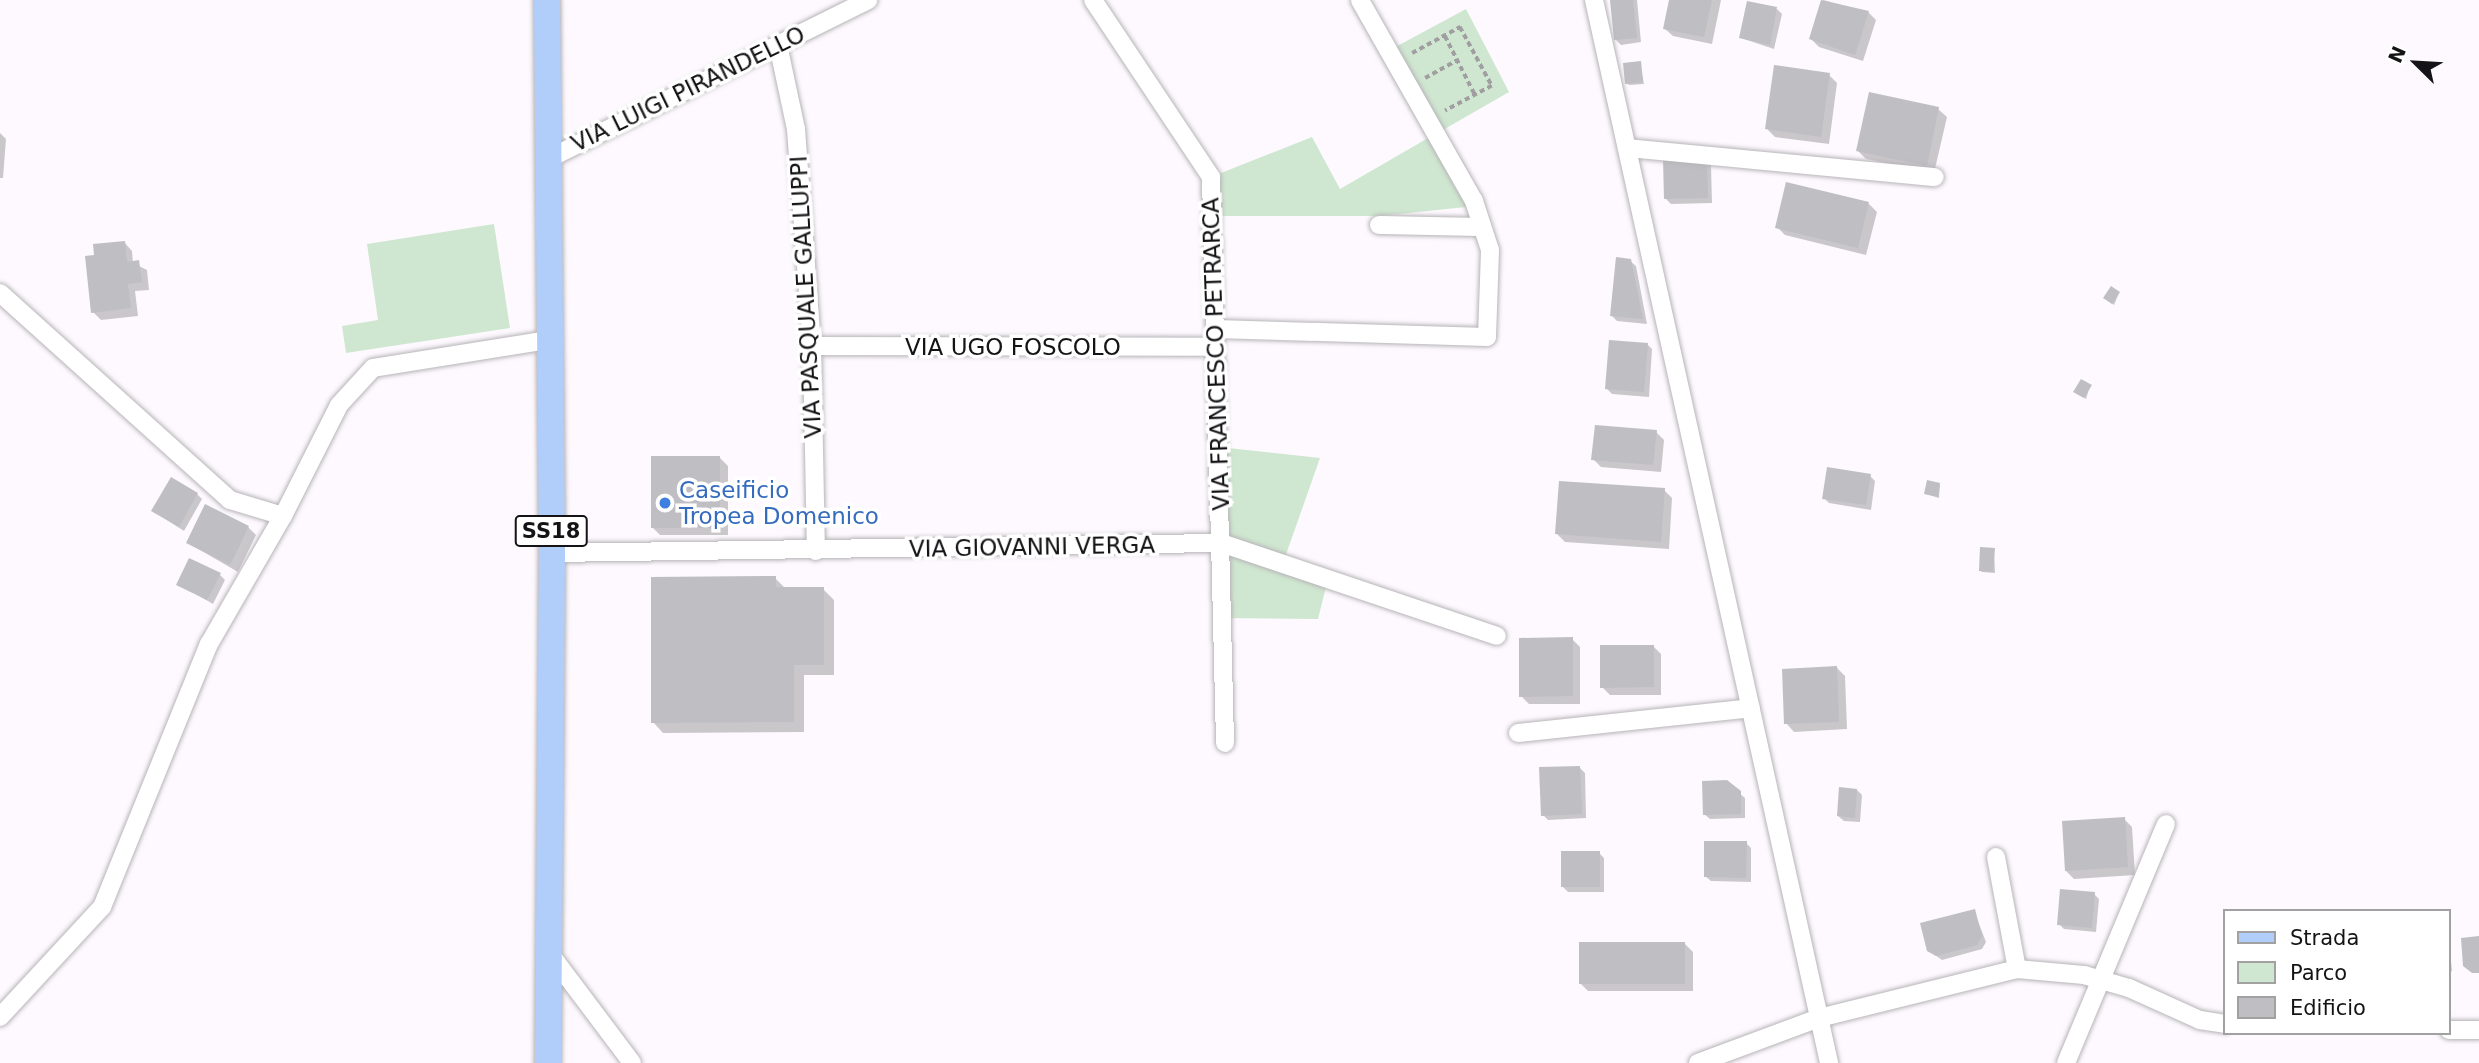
<!DOCTYPE html>
<html>
<head>
<meta charset="utf-8">
<style>
	body { margin:0 }
	#map { position:relative; width:2479px; height:1063px; overflow:hidden; background:#fdf9fe; font-family:"DejaVu Sans",sans-serif }
	div>[style] { position:absolute }
	[style*='--x'] { left:calc(var(--x)*1px); top:calc(var(--y)*1px); width:calc(var(--w)*1px); rotate:calc(var(--a)*1deg) }
	.green>* { inset:0; background:#cfe7d0 }
	.shadow>* { inset:0; background:#0003 }
	.building>* { inset:0; background:#bebec3 }
	.path>* { height:3.5px; margin-top:-1.75px; transform-origin:0; background:repeating-linear-gradient(90deg,#a19ea2 0 5px,transparent 0 8.5px) }
	.roads { filter:drop-shadow(0 0 2px #b7b4b8) drop-shadow(0 0 2px #b7b4b8) }
	.street>* { height:18px; margin:-9px; padding:0 9px; transform-origin:9px; border-radius:9px; background:#fff }
	.primary>* { height:26px; margin:-13px; padding:0 13px; transform-origin:13px; border-radius:13px; background:#b1cefb }
	.dots>* { width:19px; height:19px; translate:-50% -50%; box-sizing:border-box; border:4px solid #fff; border-radius:50% }
	span { translate:-50% -50%; white-space:nowrap; text-align:center; line-height:1.15; -webkit-text-stroke:7px #fff; paint-order:stroke }
	.shield-label span { padding:2px 5px; background:#fff; border:2px solid; border-radius:5px; -webkit-text-stroke-width:0 }
	.shield-label { font-size:21px; color:#141315; font-weight:700 }
	.street-label { font-size:23px; color:#141315 }
	.shop-label { font-size:23px; color:#366cbe }
	.left { translate:0 -50%; text-align:left }
	.legend { position:absolute; left:2223px; top:909px; width:228px; height:126px; box-sizing:border-box; background:#fff; border:2px solid #a1a1a1; margin:0; padding:9px 12px; list-style:none; font-size:21px; color:#141315 }
	.legend li { display:flex; align-items:center; gap:14px; height:35px }
	.legend b { width:35px; border:2px solid #a1a1a1 }
	.north { position:absolute; left:2381px; top:28px; width:70px; height:70px; -webkit-text-stroke:5px #fff; paint-order:stroke; rotate:294deg; font-size:19px; font-weight:700; line-height:28px; text-align:center; color:#141315 }
	.north::after { content:''; display:block; margin:auto; width:24px; height:32px; background:#141315; clip-path:polygon(50% 0,100% 100%,50% 72%,0 100%) }
</style>
</head>
<body>
<div id="map">
	<div class="green">
		<i style="clip-path:polygon(1466px 9px,1509px 92px,1436px 134px,1475px 206px,1380px 216px,1214px 216px,1211px 177px,1312px 137px,1340px 189px,1435px 134px,1388px 51px)"></i>
		<i style="clip-path:polygon(494px 224px,510px 328px,346px 353px,342px 326px,378px 320px,367px 244px)"></i>
		<i style="clip-path:polygon(1219px 447px,1320px 458px,1283px 563px,1328px 579px,1318px 619px,1222px 618px)"></i>
	</div>
	<div class="shadow">
		<i style="clip-path:polygon(1612px 0,1637px 0,1641px 42px,1621px 45px,1616px 40px)"></i>
		<i style="clip-path:polygon(1670px 0,1721px 0,1712px 44px,1673px 36px,1664px 28px)"></i>
		<i style="clip-path:polygon(1823px 0,1868px 12px,1876px 20px,1863px 61px,1819px 47px,1811px 39px)"></i>
		<i style="clip-path:polygon(1777px 9px,1782px 14px,1774px 49px,1741px 38px)"></i>
		<i style="clip-path:polygon(1640px 63px,1644px 84px,1629px 85px,1627px 83px)"></i>
		<i style="clip-path:polygon(1829px 75px,1837px 83px,1829px 144px,1775px 137px,1767px 129px)"></i>
		<i style="clip-path:polygon(1938px 109px,1947px 117px,1934px 173px,1866px 159px,1858px 151px)"></i>
		<i style="clip-path:polygon(0 133px,6px 139px,3px 178px,0 178px)"></i>
		<i style="clip-path:polygon(1706px 160px,1711px 165px,1712px 203px,1671px 204px,1666px 199px)"></i>
		<i style="clip-path:polygon(1869px 204px,1877px 212px,1866px 255px,1785px 235px,1777px 227px)"></i>
		<i style="clip-path:polygon(124px 242px,132px 251px,133px 263px,147px 270px,149px 290px,135px 291px,138px 316px,101px 320px,93px 312px)"></i>
		<i style="clip-path:polygon(1630px 261px,1636px 266px,1647px 324px,1617px 321px,1612px 316px)"></i>
		<i style="clip-path:polygon(2119px 293px,2114px 305px,2107px 300px)"></i>
		<i style="clip-path:polygon(1647px 344px,1652px 349px,1649px 397px,1612px 394px,1607px 389px)"></i>
		<i style="clip-path:polygon(2090px 386px,2086px 399px,2077px 394px)"></i>
		<i style="clip-path:polygon(1656px 432px,1664px 440px,1661px 472px,1601px 467px,1593px 459px)"></i>
		<i style="clip-path:polygon(720px 458px,728px 466px,728px 535px,660px 535px,652px 527px)"></i>
		<i style="clip-path:polygon(1870px 476px,1875px 481px,1871px 510px,1829px 503px,1824px 498px)"></i>
		<i style="clip-path:polygon(1940px 484px,1939px 498px,1926px 494px)"></i>
		<i style="clip-path:polygon(1664px 490px,1672px 498px,1669px 549px,1565px 542px,1557px 534px)"></i>
		<i style="clip-path:polygon(197px 494px,202px 499px,184px 531px,153px 511px)"></i>
		<i style="clip-path:polygon(248px 527px,256px 535px,238px 572px,188px 543px)"></i>
		<i style="clip-path:polygon(1994px 550px,1995px 573px,1982px 572px,1980px 570px)"></i>
		<i style="clip-path:polygon(220px 575px,225px 580px,213px 604px,178px 584px)"></i>
		<i style="clip-path:polygon(775px 578px,786px 589px,823px 589px,834px 600px,834px 675px,804px 675px,804px 732px,663px 733px,653px 722px)"></i>
		<i style="clip-path:polygon(1572px 639px,1580px 647px,1580px 704px,1529px 704px,1521px 696px)"></i>
		<i style="clip-path:polygon(1653px 646px,1661px 654px,1661px 695px,1610px 695px,1602px 687px)"></i>
		<i style="clip-path:polygon(1837px 668px,1845px 676px,1847px 729px,1794px 732px,1786px 723px)"></i>
		<i style="clip-path:polygon(1579px 767px,1585px 773px,1586px 818px,1548px 820px,1543px 815px)"></i>
		<i style="clip-path:polygon(1857px 790px,1862px 795px,1860px 822px,1844px 821px,1838px 816px)"></i>
		<i style="clip-path:polygon(1739px 793px,1745px 798px,1745px 818px,1710px 819px,1704px 814px)"></i>
		<i style="clip-path:polygon(2124px 819px,2132px 827px,2135px 875px,2074px 879px,2066px 871px)"></i>
		<i style="clip-path:polygon(1746px 843px,1751px 848px,1751px 882px,1711px 881px,1705px 876px)"></i>
		<i style="clip-path:polygon(1599px 853px,1604px 858px,1604px 892px,1568px 892px,1563px 887px)"></i>
		<i style="clip-path:polygon(2094px 894px,2099px 899px,2096px 932px,2064px 929px,2059px 924px)"></i>
		<i style="clip-path:polygon(1974px 911px,1986px 942px,1982px 949px,1942px 960px,1928px 950px)"></i>
		<i style="clip-path:polygon(2449px 942px,2452px 971px,2449px 973px)"></i>
		<i style="clip-path:polygon(1685px 944px,1693px 952px,1693px 991px,1588px 991px,1580px 983px)"></i>
	</div>
	<div class="building">
		<i style="clip-path:polygon(1610px 0,1633px 0,1637px 38px,1614px 40px)"></i>
		<i style="clip-path:polygon(1669px 0,1712px 0,1704px 37px,1663px 29px)"></i>
		<i style="clip-path:polygon(1821px 0,1869px 11px,1855px 55px,1809px 39px)"></i>
		<i style="clip-path:polygon(1747px 1px,1777px 7px,1770px 45px,1739px 38px)"></i>
		<i style="clip-path:polygon(1641px 61px,1643px 82px,1625px 84px,1623px 63px)"></i>
		<i style="clip-path:polygon(1774px 65px,1830px 73px,1821px 137px,1765px 129px)"></i>
		<i style="clip-path:polygon(1869px 92px,1939px 107px,1927px 166px,1856px 151px)"></i>
		<i style="clip-path:polygon(1707px 158px,1708px 198px,1664px 199px,1663px 159px)"></i>
		<i style="clip-path:polygon(1786px 182px,1869px 202px,1858px 248px,1775px 228px)"></i>
		<i style="clip-path:polygon(125px 241px,127px 262px,139px 260px,142px 282px,128px 284px,131px 308px,91px 313px,85px 256px,94px 255px,93px 244px)"></i>
		<i style="clip-path:polygon(1616px 257px,1631px 259px,1643px 319px,1610px 316px)"></i>
		<i style="clip-path:polygon(2111px 286px,2120px 292px,2112px 304px,2103px 298px)"></i>
		<i style="clip-path:polygon(1609px 340px,1648px 343px,1644px 392px,1605px 389px)"></i>
		<i style="clip-path:polygon(2081px 379px,2092px 385px,2084px 398px,2073px 392px)"></i>
		<i style="clip-path:polygon(1595px 425px,1657px 430px,1653px 465px,1591px 460px)"></i>
		<i style="clip-path:polygon(651px 456px,720px 456px,720px 528px,651px 528px)"></i>
		<i style="clip-path:polygon(1827px 467px,1871px 474px,1866px 505px,1822px 499px)"></i>
		<i style="clip-path:polygon(171px 477px,198px 493px,179px 527px,151px 511px)"></i>
		<i style="clip-path:polygon(1927px 480px,1940px 483px,1938px 497px,1924px 494px)"></i>
		<i style="clip-path:polygon(1559px 481px,1665px 488px,1661px 542px,1555px 534px)"></i>
		<i style="clip-path:polygon(205px 504px,249px 526px,230px 565px,186px 543px)"></i>
		<i style="clip-path:polygon(1980px 547px,1995px 548px,1993px 572px,1979px 571px)"></i>
		<i style="clip-path:polygon(189px 558px,221px 573px,207px 600px,176px 585px)"></i>
		<i style="clip-path:polygon(776px 576px,776px 587px,824px 587px,824px 665px,794px 665px,794px 722px,651px 723px,651px 577px)"></i>
		<i style="clip-path:polygon(1573px 637px,1573px 696px,1519px 697px,1519px 638px)"></i>
		<i style="clip-path:polygon(1600px 645px,1654px 645px,1654px 687px,1600px 688px)"></i>
		<i style="clip-path:polygon(1837px 666px,1839px 722px,1784px 724px,1782px 669px)"></i>
		<i style="clip-path:polygon(1580px 766px,1582px 814px,1541px 816px,1539px 767px)"></i>
		<i style="clip-path:polygon(1727px 780px,1741px 791px,1741px 814px,1703px 815px,1702px 781px)"></i>
		<i style="clip-path:polygon(1839px 787px,1857px 789px,1855px 818px,1837px 816px)"></i>
		<i style="clip-path:polygon(2125px 817px,2128px 867px,2065px 871px,2062px 821px)"></i>
		<i style="clip-path:polygon(1704px 841px,1747px 841px,1746px 878px,1704px 877px)"></i>
		<i style="clip-path:polygon(1561px 851px,1600px 851px,1600px 887px,1561px 887px)"></i>
		<i style="clip-path:polygon(2060px 889px,2095px 892px,2092px 928px,2057px 925px)"></i>
		<i style="clip-path:polygon(1975px 909px,1982px 936px,1977px 945px,1936px 956px,1927px 951px,1920px 923px)"></i>
		<i style="clip-path:polygon(2479px 936px,2479px 973px,2472px 973px,2463px 966px,2461px 938px)"></i>
		<i style="clip-path:polygon(1579px 942px,1685px 942px,1685px 984px,1579px 984px)"></i>
	</div>
	<div class="path">
		<i style="--x:1445;--y:36;--w:66;--a:63"></i>
		<i style="--x:1412;--y:53;--w:55;--a:-28.4"></i>
		<i style="--x:1460;--y:27;--w:67;--a:61.5"></i>
		<i style="--x:1492;--y:86;--w:53;--a:152"></i>
		<i style="--x:1425;--y:78;--w:37;--a:-29"></i>
	</div>
	<div class="roads">
		<div class="street">
			<i style="--x:1093;--y:0;--w:213;--a:56.3"></i>
			<i style="--x:1211;--y:177;--w:566;--a:88.58"></i>
			<i style="--x:1594;--y:0;--w:1089;--a:77.53"></i>
			<i style="--x:778;--y:45;--w:86;--a:77.9"></i>
			<i style="--x:796;--y:129;--w:218;--a:85.8"></i>
			<i style="--x:812;--y:346;--w:205;--a:88.9"></i>
			<i style="--x:1627;--y:148;--w:309;--a:5.4"></i>
			<i style="--x:546;--y:160;--w:360;--a:-26.4"></i>
			<i style="--x:1379;--y:225;--w:103;--a:1.1"></i>
			<i style="--x:0;--y:293;--w:309;--a:42"></i>
			<i style="--x:230;--y:500;--w:55;--a:16.8"></i>
			<i style="--x:1216;--y:329;--w:271;--a:1.7"></i>
			<i style="--x:1487;--y:337;--w:87;--a:-88"></i>
			<i style="--x:1490;--y:250;--w:52;--a:-108.1"></i>
			<i style="--x:1474;--y:201;--w:231;--a:-119.6"></i>
			<i style="--x:812;--y:346;--w:401;--a:0.1"></i>
			<i style="--x:552;--y:553;--w:669;--a:-0.86"></i>
			<i style="--x:1221;--y:543;--w:291;--a:18.6"></i>
			<i style="--x:1518;--y:733;--w:234;--a:-6.1"></i>
			<i style="--x:1996;--y:857;--w:114;--a:79.4"></i>
			<i style="--x:548;--y:951;--w:140;--a:53.1"></i>
			<i style="--x:0;--y:1017;--w:150;--a:-47.2"></i>
			<i style="--x:102;--y:907;--w:284;--a:-67.9"></i>
			<i style="--x:209;--y:644;--w:148;--a:-60"></i>
			<i style="--x:283;--y:516;--w:124;--a:-63.2"></i>
			<i style="--x:339;--y:405;--w:50;--a:-47.4"></i>
			<i style="--x:373;--y:368;--w:177;--a:-9.1"></i>
			<i style="--x:2449;--y:1030;--w:30;--a:0"></i>
			<i style="--x:1698;--y:1063;--w:129;--a:-20.4"></i>
			<i style="--x:1819;--y:1018;--w:204;--a:-13.9"></i>
			<i style="--x:2017;--y:969;--w:67;--a:5.1"></i>
			<i style="--x:2084;--y:975;--w:47;--a:16.1"></i>
			<i style="--x:2129;--y:988;--w:78;--a:24.3"></i>
			<i style="--x:2200;--y:1020;--w:25;--a:9"></i>
			<i style="--x:2066;--y:1063;--w:259;--a:-67.3"></i>
		</div>
		<div class="primary">
			<i style="--x:547;--y:0;--w:553;--a:89.48"></i>
			<i style="--x:552;--y:553;--w:510;--a:90.45"></i>
		</div>
	</div>
	<div class="dots">
		<i style="left:665px;top:503px;background:#3f7fe0"></i>
	</div>
	<div class="shield-label">
		<span style="left:551px;top:531px">SS18</span>
	</div>
	<div class="street-label">
		<span style="left:688px;top:89px;rotate:-26deg">VIA LUIGI PIRANDELLO</span>
		<span style="left:806px;top:297px;rotate:-93deg">VIA PASQUALE GALLUPPI</span>
		<span style="left:1013px;top:347px">VIA UGO FOSCOLO</span>
		<span style="left:1216px;top:354px;rotate:-92deg">VIA FRANCESCO PETRARCA</span>
		<span style="left:1032px;top:547px;rotate:-1deg">VIA GIOVANNI VERGA</span>
	</div>
	<div class="shop-label">
		<span class="left" style="left:679px;top:503px">Caseificio<br>Tropea Domenico</span>
	</div>
	<ul class="legend">
	<li><b style="height:9px;background:#b1cefb"></b>Strada</li>
	<li><b style="height:19px;background:#cfe7d0"></b>Parco</li>
	<li><b style="height:19px;background:#bebec3"></b>Edificio</li>
	</ul>
	<div class="north">N</div>
</div>
</body>
</html>
